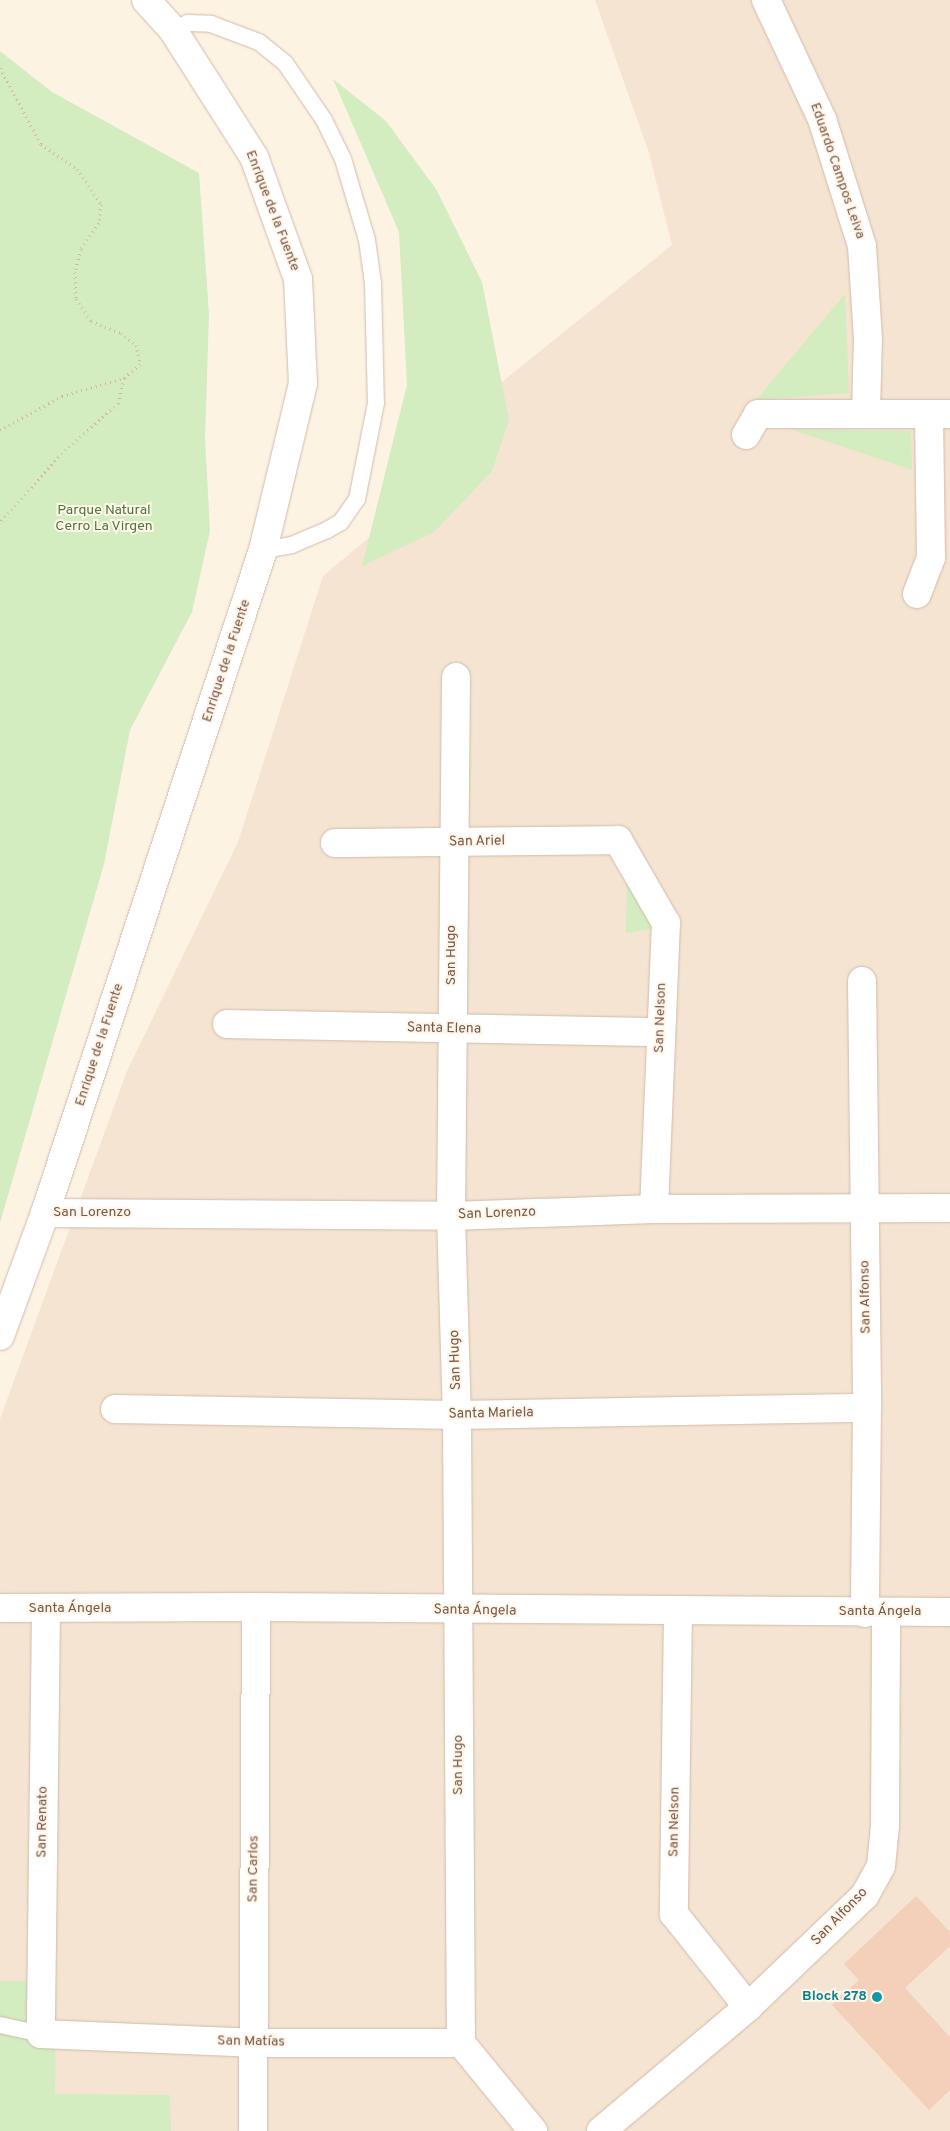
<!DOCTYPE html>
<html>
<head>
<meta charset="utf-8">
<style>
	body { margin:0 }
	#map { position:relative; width:950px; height:2131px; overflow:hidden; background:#fdf3e3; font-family:Overpass,sans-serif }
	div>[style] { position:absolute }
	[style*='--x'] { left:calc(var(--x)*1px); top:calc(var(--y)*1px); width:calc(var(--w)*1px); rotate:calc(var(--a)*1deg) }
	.residential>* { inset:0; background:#f5e4d1 }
	.green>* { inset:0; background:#d3ecc0 }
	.building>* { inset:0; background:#f4cfb9 }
	.path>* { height:3px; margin-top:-1.5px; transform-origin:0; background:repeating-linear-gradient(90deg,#d9b39c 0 1px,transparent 0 5px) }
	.roads { filter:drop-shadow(0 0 1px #d1bbab) drop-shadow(0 0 1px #d1bbab) }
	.service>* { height:16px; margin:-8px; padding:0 8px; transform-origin:8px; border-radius:8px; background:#fff }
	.minor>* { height:28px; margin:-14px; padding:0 14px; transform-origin:14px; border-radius:14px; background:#fff }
	.secondary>* { height:28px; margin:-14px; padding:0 14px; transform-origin:14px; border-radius:14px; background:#fff }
	.dots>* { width:14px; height:14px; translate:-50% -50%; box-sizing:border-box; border:2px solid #fff6ea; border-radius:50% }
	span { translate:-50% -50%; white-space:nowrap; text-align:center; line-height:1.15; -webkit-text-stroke:4px #fff6ea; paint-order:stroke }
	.street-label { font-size:14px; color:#775747 }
	.park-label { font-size:14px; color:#4e773c }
	.culture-label { font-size:14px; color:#0d838f; font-weight:700 }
	.right { translate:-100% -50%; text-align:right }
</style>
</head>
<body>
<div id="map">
	<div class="residential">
		<i style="clip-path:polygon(595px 0,950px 0,950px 2131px,0 2131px,0 1419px,127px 1071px,238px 842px,323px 576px,430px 487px,477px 402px,672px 245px,649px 153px)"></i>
	</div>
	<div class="green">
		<i style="clip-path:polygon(0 51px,52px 92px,199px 173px,209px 314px,205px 438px,210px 531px,192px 612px,130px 730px,104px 864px,0 1223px)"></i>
		<i style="clip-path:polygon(333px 79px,386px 121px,436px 189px,482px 282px,509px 420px,492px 471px,434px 532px,362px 566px,407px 385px,399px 232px)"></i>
		<i style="clip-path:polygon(845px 294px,849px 393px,756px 400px)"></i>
		<i style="clip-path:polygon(790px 429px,911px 431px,912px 470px)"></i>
		<i style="clip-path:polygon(627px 875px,655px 928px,626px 933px)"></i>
		<i style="clip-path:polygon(0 1981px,56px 1981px,55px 2094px,170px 2095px,171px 2131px,0 2131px)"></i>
	</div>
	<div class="building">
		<i style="clip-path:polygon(916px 1896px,950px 1932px,950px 1946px,905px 1988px,950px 2037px,950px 2090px,929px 2110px,832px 2005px,859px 1980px,844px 1964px)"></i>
	</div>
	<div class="path">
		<i style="--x:0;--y:68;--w:86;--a:61.7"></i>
		<i style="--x:41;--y:144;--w:44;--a:34.8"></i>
		<i style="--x:77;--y:169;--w:42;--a:55.6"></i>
		<i style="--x:101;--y:204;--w:19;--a:96"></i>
		<i style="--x:99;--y:223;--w:32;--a:125"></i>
		<i style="--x:81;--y:249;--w:24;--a:105"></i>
		<i style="--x:75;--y:272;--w:27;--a:88"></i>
		<i style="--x:76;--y:299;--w:27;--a:56"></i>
		<i style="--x:91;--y:321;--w:32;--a:22"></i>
		<i style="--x:121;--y:333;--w:19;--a:39"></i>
		<i style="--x:136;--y:345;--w:19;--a:78"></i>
		<i style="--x:140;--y:364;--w:21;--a:139"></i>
		<i style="--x:0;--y:430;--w:71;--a:-28.7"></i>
		<i style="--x:62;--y:396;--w:65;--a:-16.2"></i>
		<i style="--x:124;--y:378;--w:26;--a:103"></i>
		<i style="--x:118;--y:403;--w:75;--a:138.2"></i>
		<i style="--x:62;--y:453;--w:93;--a:131.9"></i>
	</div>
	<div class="roads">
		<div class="service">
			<i style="--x:173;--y:30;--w:17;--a:-25"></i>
			<i style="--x:188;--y:23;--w:23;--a:2"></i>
			<i style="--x:211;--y:24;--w:51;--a:20.6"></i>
			<i style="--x:259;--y:42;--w:33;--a:39"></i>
			<i style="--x:285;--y:63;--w:69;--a:55.6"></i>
			<i style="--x:324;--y:120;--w:43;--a:64"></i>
			<i style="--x:343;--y:159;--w:84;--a:73.5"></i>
			<i style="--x:367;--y:240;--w:43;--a:82.1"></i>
			<i style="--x:373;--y:283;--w:120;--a:88.6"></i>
			<i style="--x:376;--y:403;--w:98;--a:101.2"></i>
			<i style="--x:357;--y:499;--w:28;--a:125"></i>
			<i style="--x:341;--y:522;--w:16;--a:150"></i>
			<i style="--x:327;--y:530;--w:38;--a:157"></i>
			<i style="--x:292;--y:545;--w:29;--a:170"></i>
			<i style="--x:0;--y:2025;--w:42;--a:12.4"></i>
		</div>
		<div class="minor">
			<i style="--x:766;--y:0;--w:132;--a:64.8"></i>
			<i style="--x:822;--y:119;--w:133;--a:72.5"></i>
			<i style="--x:862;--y:246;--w:93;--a:86.3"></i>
			<i style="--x:868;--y:339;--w:73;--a:91.6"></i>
			<i style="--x:746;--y:435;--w:24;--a:-60"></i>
			<i style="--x:758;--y:414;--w:192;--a:0"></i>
			<i style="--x:917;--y:594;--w:39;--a:-69"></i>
			<i style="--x:931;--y:558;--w:143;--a:-90.8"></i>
			<i style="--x:456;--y:677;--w:539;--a:90.53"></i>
			<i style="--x:451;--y:1216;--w:199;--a:88.3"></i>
			<i style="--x:457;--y:1415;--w:628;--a:89.64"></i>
			<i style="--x:335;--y:843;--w:283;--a:-0.6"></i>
			<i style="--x:618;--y:840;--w:96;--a:60"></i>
			<i style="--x:666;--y:923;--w:286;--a:92.4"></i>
			<i style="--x:862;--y:981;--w:427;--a:89.3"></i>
			<i style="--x:867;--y:1408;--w:205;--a:90.6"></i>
			<i style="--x:227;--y:1024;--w:434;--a:1.1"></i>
			<i style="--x:45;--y:1213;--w:406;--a:0.4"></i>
			<i style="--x:451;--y:1216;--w:203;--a:-2"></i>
			<i style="--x:654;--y:1209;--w:296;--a:-0.2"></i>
			<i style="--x:115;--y:1409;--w:342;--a:1"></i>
			<i style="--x:457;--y:1415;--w:410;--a:-1"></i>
			<i style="--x:0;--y:1608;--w:256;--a:-0.2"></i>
			<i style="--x:256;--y:1607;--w:694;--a:0.41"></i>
			<i style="--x:46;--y:1611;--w:423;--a:90.7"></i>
			<i style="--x:41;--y:2034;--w:211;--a:2.4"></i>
			<i style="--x:252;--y:2043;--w:209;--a:0"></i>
			<i style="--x:678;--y:1612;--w:302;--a:90.8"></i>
			<i style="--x:674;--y:1914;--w:119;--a:51.5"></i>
			<i style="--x:461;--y:2043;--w:114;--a:50.7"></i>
			<i style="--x:253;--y:2131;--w:524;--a:-89.67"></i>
			<i style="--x:601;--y:2131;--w:192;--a:-40.1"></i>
			<i style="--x:748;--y:2007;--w:162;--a:-43.7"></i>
			<i style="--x:865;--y:1895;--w:33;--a:-61"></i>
			<i style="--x:881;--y:1866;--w:40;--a:-84.3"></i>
			<i style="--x:885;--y:1826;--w:214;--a:-89.7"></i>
		</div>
		<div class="secondary">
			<i style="--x:0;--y:1336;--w:131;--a:-69.9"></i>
			<i style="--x:45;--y:1213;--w:698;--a:-71.8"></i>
			<i style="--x:263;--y:550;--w:171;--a:-76.5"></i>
			<i style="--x:303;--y:384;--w:105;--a:-92.7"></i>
			<i style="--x:298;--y:279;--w:130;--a:-109.8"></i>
			<i style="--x:254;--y:157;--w:151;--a:-122.5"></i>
			<i style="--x:173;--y:30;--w:40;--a:-132"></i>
		</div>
	</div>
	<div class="dots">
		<i style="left:877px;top:1997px;background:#0f9aa8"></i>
	</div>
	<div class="street-label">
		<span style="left:837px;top:171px;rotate:71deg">Eduardo Campos Leiva</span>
		<span style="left:272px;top:211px;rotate:69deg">Enrique de la Fuente</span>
		<span style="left:227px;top:661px;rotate:-72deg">Enrique de la Fuente</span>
		<span style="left:477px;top:842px;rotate:-1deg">San Ariel</span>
		<span style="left:452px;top:955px;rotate:-90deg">San Hugo</span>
		<span style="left:661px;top:1018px;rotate:-88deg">San Nelson</span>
		<span style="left:444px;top:1029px;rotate:1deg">Santa Elena</span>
		<span style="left:100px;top:1045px;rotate:-72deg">Enrique de la Fuente</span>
		<span style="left:92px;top:1213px">San Lorenzo</span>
		<span style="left:497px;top:1214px;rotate:-2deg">San Lorenzo</span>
		<span style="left:866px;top:1297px;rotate:-91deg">San Alfonso</span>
		<span style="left:456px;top:1360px;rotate:-92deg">San Hugo</span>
		<span style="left:491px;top:1414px;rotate:-1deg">Santa Mariela</span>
		<span style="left:70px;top:1609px">Santa Ángela</span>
		<span style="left:475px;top:1611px;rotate:1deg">Santa Ángela</span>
		<span style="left:880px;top:1612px">Santa Ángela</span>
		<span style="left:459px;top:1765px;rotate:-90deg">San Hugo</span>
		<span style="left:43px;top:1822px;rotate:-89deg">San Renato</span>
		<span style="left:675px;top:1822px;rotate:-89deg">San Nelson</span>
		<span style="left:254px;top:1869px;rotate:-89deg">San Carlos</span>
		<span style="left:840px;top:1917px;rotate:-46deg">San Alfonso</span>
		<span style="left:251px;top:2042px;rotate:1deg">San Matías</span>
	</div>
	<div class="park-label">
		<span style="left:104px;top:519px">Parque Natural<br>Cerro La Virgen</span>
	</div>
	<div class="culture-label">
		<span class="right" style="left:867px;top:1997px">Block 278</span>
	</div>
</div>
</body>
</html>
